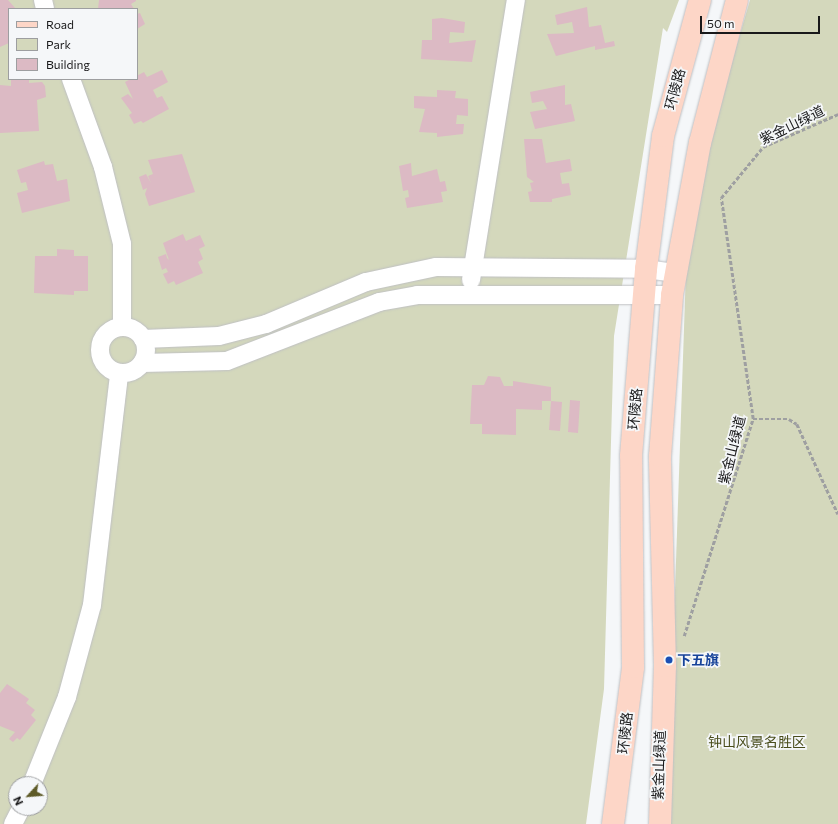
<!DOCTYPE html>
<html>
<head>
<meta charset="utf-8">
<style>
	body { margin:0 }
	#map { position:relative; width:838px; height:824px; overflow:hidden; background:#f5f7f9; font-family:Commissioner,"Noto Sans SC",sans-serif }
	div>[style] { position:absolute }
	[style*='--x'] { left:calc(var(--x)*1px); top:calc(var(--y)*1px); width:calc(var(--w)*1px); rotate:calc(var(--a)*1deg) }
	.green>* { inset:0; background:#d4d8bc }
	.building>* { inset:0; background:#dcbac4 }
	.path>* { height:2.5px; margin-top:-1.25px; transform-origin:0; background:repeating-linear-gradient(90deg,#9e9fa1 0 4px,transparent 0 6px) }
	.roads { filter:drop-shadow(0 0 1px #bfc0c3) drop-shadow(0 0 1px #bfc0c3) }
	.street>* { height:18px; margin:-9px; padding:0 9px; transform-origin:9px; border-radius:9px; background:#fff }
	.street>.ring { margin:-9px; padding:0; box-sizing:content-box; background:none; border:18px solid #fff; border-radius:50% }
	.primary>* { height:22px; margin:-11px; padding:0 11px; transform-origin:11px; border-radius:11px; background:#fdd6c7 }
	.dots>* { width:11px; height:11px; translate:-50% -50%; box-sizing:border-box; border:2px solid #f5f7f9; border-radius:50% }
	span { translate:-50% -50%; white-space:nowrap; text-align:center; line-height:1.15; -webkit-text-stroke:3.5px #f5f7f9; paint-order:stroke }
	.street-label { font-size:14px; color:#19191a }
	.transit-label { font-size:14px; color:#164399; font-weight:700 }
	.left { translate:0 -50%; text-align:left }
	.park-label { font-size:14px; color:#494d1b }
	.legend { position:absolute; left:8px; top:8px; width:130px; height:72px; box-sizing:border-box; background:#f5f7f9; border:1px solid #9d9ea0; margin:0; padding:5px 7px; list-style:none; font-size:12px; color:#19191a }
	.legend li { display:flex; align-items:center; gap:8px; height:20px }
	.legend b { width:20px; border:1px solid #9d9ea0 }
	.north { position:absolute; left:8px; top:776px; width:40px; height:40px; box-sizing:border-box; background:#f5f7f9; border:1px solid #9d9ea0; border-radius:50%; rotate:244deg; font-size:11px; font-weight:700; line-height:16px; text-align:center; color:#19191a }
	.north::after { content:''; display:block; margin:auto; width:14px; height:18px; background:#5e5b28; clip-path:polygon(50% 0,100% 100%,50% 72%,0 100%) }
	.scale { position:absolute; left:700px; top:16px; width:120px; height:18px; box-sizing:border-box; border:2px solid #19191a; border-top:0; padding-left:5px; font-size:12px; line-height:14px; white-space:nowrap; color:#19191a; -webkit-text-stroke:3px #f5f7f9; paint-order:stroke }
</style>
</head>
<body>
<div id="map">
	<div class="green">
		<i style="clip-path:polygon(evenodd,0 0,679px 0,667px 32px,663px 28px,614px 336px,604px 689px,586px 824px,0 824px,0 0,9px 9px,137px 9px,137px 79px,9px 79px,9px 9px,0 0,16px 784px,40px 784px,40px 808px,16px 808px,16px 784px)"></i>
		<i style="clip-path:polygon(750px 0,838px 0,838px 824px,667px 824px,688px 212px)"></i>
	</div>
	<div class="building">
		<i style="clip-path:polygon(0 0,8px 0,16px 9px,9px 9px,9px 43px,0 47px)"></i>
		<i style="clip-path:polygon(99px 0,136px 0,136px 1px,131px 4px,134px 9px,98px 9px)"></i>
		<i style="clip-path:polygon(587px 7px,589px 27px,601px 25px,605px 43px,614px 41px,615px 46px,595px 50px,595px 46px,556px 56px,547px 34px,574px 33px,572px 22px,557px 25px,555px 15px)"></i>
		<i style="clip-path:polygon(140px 13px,145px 24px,137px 29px,137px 14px)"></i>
		<i style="clip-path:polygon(442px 18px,465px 22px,464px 33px,450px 32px,449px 43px,476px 40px,472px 62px,421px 59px,422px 40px,432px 40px,432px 19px)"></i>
		<i style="clip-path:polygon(162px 70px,168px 82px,153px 90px,157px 98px,162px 96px,169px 109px,143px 123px,141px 121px,134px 124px,129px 115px,132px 113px,121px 98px,128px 94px,133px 99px,125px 82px,144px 72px,147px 77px)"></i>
		<i style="clip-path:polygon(11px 79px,29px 79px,29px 83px,42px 82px,45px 86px,46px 97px,37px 100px,39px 131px,0 133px,0 85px,11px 86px)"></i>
		<i style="clip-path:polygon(565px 85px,565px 105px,571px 104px,575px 121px,535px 129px,530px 112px,547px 109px,543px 101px,532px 103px,530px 92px)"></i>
		<i style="clip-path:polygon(437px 90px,456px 91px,455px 98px,468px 99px,468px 116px,457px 115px,456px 124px,464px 124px,463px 134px,437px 137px,437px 133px,419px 132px,425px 109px,414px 108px,414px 96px,437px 97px)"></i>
		<i style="clip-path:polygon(524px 139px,542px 139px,546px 163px,570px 159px,572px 171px,560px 173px,562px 184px,569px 183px,571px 195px,552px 199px,552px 202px,530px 202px,528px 192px,532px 191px,530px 183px,534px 182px,527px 177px)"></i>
		<i style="clip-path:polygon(182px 154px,195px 192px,149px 206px,145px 194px,147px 188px,143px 190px,139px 177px,146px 174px,151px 183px,148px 176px,153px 174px,148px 160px)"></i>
		<i style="clip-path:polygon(44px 161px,45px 165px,53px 164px,57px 181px,67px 179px,70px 201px,22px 213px,17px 193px,28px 190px,26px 182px,21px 183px,17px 170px)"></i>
		<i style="clip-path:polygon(411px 163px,412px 176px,437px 169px,440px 182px,445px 181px,447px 191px,441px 192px,443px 202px,407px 208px,405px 198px,409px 197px,408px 190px,403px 191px,399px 166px)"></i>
		<i style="clip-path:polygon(183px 234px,186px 241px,200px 235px,205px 246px,199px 249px,203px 259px,198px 262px,203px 273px,176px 285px,174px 281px,168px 284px,163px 274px,168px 272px,166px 268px,162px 270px,158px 257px,166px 254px,167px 258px,169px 260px,163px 243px)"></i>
		<i style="clip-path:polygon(57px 249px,74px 250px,74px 256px,88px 256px,88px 291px,74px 291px,74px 295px,34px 293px,35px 256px,57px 256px)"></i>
		<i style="clip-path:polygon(488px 376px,500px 377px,504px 386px,513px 386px,513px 381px,551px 387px,551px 401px,542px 401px,542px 410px,516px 409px,516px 435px,482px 434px,482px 424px,470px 424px,472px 385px,484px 385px)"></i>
		<i style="clip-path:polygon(570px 400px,580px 401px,578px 433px,568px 432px)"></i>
		<i style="clip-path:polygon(551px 401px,562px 402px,560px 431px,549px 430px)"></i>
		<i style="clip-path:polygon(7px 684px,29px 699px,26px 703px,35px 710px,31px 715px,36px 720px,20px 740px,17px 738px,13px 742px,9px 739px,15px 732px,0 726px,0 693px)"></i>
	</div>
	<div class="path">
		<i style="--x:753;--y:419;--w:36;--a:0"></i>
		<i style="--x:789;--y:419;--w:9;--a:32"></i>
		<i style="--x:797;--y:424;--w:99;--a:65.5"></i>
		<i style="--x:684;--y:636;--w:228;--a:-72.4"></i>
		<i style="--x:753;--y:419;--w:223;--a:-98.2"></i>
		<i style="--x:721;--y:198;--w:66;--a:-50.5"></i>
		<i style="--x:763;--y:147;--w:82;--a:-23.7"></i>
	</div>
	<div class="roads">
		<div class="street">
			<i style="--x:43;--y:0;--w:9;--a:77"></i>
			<i style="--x:71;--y:79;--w:94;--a:70"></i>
			<i style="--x:103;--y:167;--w:79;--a:76.1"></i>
			<i style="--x:122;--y:244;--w:83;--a:90"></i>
			<i style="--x:471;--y:280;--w:284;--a:-80.9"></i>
			<i class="ring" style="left:100px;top:327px;width:28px;height:28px"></i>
			<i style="--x:143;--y:339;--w:76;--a:-2.3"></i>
			<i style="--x:219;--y:336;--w:49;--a:-14.3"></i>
			<i style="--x:266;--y:324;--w:108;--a:-22.8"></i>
			<i style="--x:366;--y:282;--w:72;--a:-12.1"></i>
			<i style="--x:436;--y:267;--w:210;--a:0.5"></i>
			<i style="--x:646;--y:269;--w:30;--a:8"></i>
			<i style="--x:142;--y:363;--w:85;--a:-1.3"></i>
			<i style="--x:227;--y:361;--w:163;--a:-21.2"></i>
			<i style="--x:379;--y:302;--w:39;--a:-10"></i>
			<i style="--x:417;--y:295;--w:255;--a:0"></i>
			<i style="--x:32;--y:784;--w:94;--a:-68.1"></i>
			<i style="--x:67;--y:697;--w:95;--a:-74.8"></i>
			<i style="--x:92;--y:605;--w:233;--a:-83.3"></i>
			<i style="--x:13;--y:824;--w:18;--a:-63"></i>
		</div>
		<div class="primary">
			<i style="--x:613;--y:824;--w:158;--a:-82.7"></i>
			<i style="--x:633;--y:667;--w:211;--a:-90.5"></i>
			<i style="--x:631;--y:456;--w:188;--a:-85.4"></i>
			<i style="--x:646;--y:269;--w:134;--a:-82.7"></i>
			<i style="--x:663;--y:136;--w:141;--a:-74.8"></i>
			<i style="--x:660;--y:824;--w:158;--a:-88.2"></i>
			<i style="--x:665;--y:666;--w:210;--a:-91.4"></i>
			<i style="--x:660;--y:456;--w:161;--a:-85.7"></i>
			<i style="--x:672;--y:295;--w:155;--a:-79.6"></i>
			<i style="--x:700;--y:143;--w:148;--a:-75.5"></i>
		</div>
	</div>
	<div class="dots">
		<i style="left:669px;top:660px;background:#1a4fb4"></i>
	</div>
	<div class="street-label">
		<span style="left:675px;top:89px;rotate:-75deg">环陵路</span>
		<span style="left:792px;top:125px;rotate:-26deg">紫金山绿道</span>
		<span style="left:635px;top:409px;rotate:-85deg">环陵路</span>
		<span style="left:732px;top:450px;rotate:-76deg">紫金山绿道</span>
		<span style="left:625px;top:733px;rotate:-84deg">环陵路</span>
		<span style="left:659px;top:765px;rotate:-88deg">紫金山绿道</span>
	</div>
	<div class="transit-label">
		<span class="left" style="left:677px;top:660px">下五旗</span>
	</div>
	<div class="park-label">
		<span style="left:757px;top:742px">钟山风景名胜区</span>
	</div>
	<ul class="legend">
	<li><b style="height:5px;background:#fdd6c7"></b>Road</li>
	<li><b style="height:11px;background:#d4d8bc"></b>Park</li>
	<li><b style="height:11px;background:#dcbac4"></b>Building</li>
	</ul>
	<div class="north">N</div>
	<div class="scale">50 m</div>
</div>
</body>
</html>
